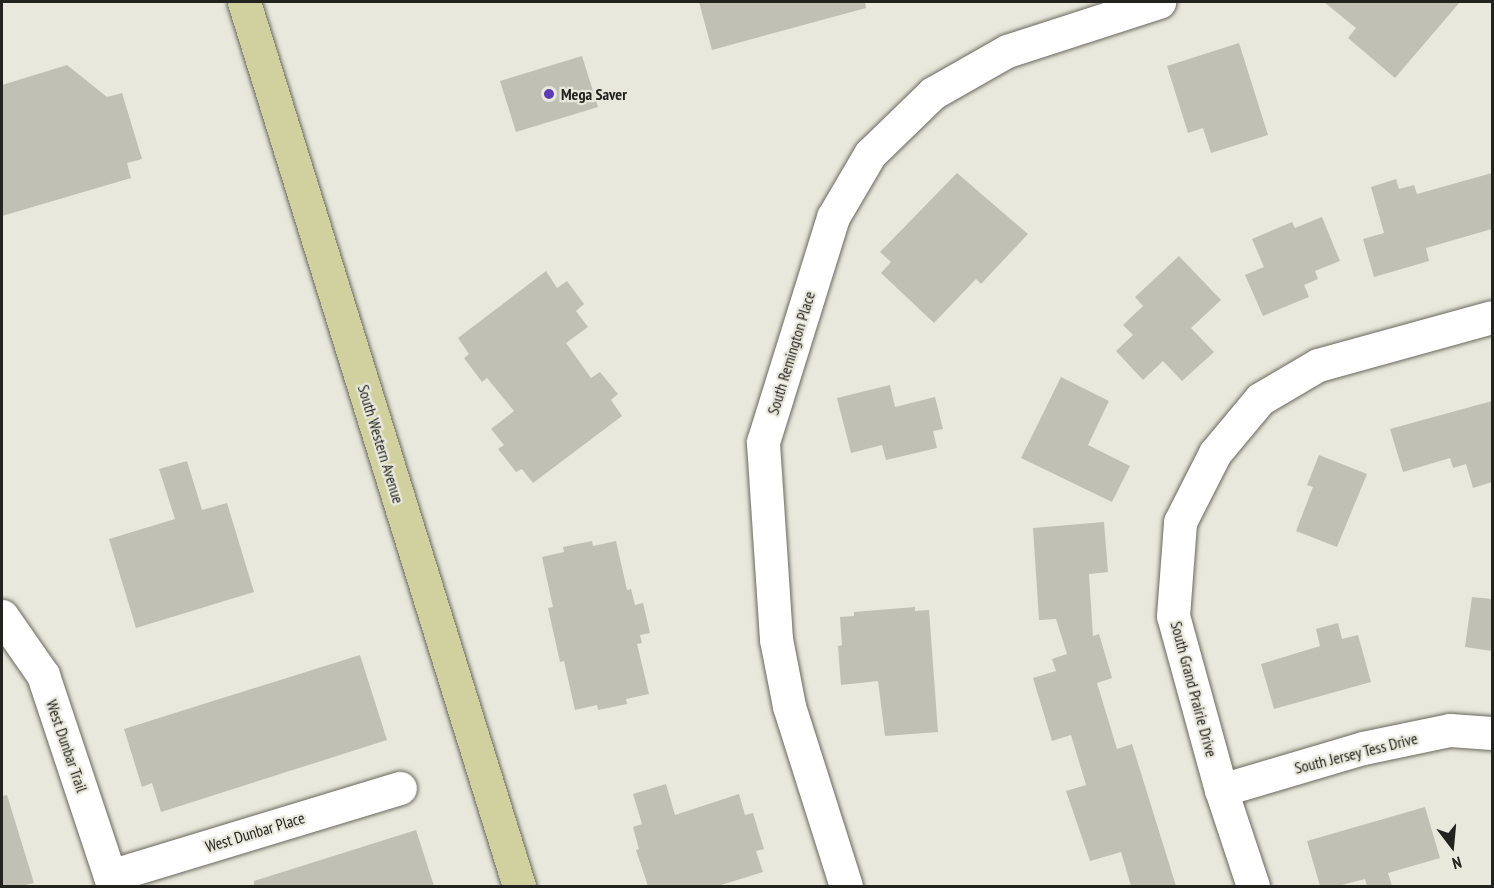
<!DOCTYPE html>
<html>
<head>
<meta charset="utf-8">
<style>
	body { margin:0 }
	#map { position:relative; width:1494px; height:888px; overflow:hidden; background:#e8e9dc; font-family:"PT Sans Narrow",sans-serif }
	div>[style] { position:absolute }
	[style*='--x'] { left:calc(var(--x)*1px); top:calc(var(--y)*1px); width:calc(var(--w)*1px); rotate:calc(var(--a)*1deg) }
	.building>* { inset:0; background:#c0c0b4 }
	.roads { filter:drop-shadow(0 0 2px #68685d) drop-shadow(0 0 2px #68685d) }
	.minor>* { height:33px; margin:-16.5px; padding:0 16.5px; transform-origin:16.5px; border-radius:16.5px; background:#fff }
	.major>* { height:33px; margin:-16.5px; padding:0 16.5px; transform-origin:16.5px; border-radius:16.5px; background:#d1d1a0 }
	.dots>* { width:16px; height:16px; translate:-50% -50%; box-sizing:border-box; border:3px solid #e8e9dc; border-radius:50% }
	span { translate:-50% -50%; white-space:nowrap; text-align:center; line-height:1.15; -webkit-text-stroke:4.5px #e8e9dc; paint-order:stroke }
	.poi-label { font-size:16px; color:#22221e; font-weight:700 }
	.left { translate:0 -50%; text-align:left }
	.street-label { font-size:16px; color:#22221e }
	.frame { position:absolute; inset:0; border:3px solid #22221e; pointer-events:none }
	.north { position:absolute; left:1422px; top:816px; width:60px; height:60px; -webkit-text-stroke:4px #e8e9dc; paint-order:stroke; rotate:164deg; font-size:16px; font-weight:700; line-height:24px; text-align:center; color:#22221e }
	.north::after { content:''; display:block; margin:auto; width:21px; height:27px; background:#22221e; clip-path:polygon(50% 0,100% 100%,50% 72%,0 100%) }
</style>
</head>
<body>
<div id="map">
	<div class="building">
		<i style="clip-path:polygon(699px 2px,865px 2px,866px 8px,712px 50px)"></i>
		<i style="clip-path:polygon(1324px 2px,1460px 2px,1395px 78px,1348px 38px,1356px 28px)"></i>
		<i style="clip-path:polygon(1239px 43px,1268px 135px,1211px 153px,1203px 128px,1188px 133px,1167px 66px)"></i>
		<i style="clip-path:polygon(582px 56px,598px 107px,516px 132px,500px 81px)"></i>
		<i style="clip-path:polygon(67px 65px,107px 97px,122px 93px,142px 159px,127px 163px,131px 178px,2px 216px,2px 85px)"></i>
		<i style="clip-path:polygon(957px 173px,1028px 234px,981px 284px,976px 279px,934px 323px,881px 273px,891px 262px,880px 252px)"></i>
		<i style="clip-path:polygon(1492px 173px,1492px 229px,1426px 248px,1429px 261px,1374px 277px,1363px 239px,1384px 233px,1371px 187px,1396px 179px,1399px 189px,1414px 185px,1417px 194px)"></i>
		<i style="clip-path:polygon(1322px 217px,1340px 261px,1315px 271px,1318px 279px,1304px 285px,1309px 297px,1263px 316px,1245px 275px,1264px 267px,1252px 239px,1292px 222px,1295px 228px)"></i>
		<i style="clip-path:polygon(1179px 256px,1221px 300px,1191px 328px,1214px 352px,1182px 381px,1163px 361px,1143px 380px,1116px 351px,1133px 335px,1123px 325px,1143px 306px,1135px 297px)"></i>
		<i style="clip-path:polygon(546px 271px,557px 288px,567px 281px,584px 304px,576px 311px,588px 327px,566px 343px,591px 378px,600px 372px,618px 394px,611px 400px,622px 416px,533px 483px,522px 469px,516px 472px,498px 449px,504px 445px,491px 429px,514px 411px,487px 378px,482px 382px,464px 358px,469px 354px,458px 338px)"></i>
		<i style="clip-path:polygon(1061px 377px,1109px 401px,1088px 445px,1130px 466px,1112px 502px,1021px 458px)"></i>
		<i style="clip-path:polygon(890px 385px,895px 407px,935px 397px,943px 429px,933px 431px,937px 448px,886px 460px,882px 445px,851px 453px,837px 398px)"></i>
		<i style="clip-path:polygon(1492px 401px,1492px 482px,1473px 488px,1466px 464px,1453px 468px,1450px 458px,1403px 472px,1390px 429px)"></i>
		<i style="clip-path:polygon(1319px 455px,1367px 474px,1337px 547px,1296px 531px,1313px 487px,1307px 485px)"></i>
		<i style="clip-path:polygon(187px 461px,202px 510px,227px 503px,254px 592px,136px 628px,109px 539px,175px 519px,159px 469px)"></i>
		<i style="clip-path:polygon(1104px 522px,1108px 572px,1089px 574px,1093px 636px,1099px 634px,1112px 678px,1097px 683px,1117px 749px,1132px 744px,1176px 886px,1131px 886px,1121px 852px,1090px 861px,1066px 791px,1086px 785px,1071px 735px,1052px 741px,1033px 678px,1056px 671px,1052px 659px,1067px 654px,1056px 619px,1039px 620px,1033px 528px)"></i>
		<i style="clip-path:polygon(592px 541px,593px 546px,616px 541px,627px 590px,631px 589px,635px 605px,643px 603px,650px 633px,640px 635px,642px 643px,637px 644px,649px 694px,626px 699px,627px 704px,598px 710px,597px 705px,575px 710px,564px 661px,560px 662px,548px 608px,553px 607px,542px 557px,564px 552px,563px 547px)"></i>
		<i style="clip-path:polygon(1472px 597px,1492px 599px,1492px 651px,1465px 647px)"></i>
		<i style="clip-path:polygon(915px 607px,915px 611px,929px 610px,938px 732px,885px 736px,878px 681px,841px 685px,838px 646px,842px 645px,840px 617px,854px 616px,854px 612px)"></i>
		<i style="clip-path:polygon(1338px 623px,1342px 639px,1358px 635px,1371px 682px,1274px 709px,1261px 664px,1320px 646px,1316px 629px)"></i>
		<i style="clip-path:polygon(360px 655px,387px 740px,161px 812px,152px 783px,142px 787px,124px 729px)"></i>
		<i style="clip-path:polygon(666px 784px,675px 815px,739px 794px,745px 815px,753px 813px,764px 849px,756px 851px,763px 872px,718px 886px,648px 886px,636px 850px,639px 849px,633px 827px,642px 824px,633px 794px)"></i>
		<i style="clip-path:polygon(7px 795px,34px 883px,21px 886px,2px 886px,2px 796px)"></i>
		<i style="clip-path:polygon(1425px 807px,1440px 858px,1388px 873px,1392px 886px,1367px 886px,1365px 879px,1338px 886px,1320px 886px,1307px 841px)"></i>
		<i style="clip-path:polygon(416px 830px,434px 886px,254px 886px,254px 881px)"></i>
	</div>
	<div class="roads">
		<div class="minor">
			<i style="--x:2;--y:616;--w:72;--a:55.2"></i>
			<i style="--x:43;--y:675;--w:222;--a:71.6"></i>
			<i style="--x:1221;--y:790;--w:148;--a:-16.5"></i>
			<i style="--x:1363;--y:748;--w:89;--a:-11.7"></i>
			<i style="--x:1450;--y:730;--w:42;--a:4.1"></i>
			<i style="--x:110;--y:876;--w:303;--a:-16.9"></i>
			<i style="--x:846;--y:886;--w:189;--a:-107.6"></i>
			<i style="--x:789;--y:706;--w:68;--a:-101"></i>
			<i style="--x:776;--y:639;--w:197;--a:-93.8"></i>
			<i style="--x:763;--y:442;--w:236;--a:-72.7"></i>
			<i style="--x:833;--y:217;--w:73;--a:-59.6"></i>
			<i style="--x:870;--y:154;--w:88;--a:-44.1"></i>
			<i style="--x:933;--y:93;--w:85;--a:-29.6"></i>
			<i style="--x:1007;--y:51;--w:160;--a:-17.9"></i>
			<i style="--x:1253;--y:886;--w:101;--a:-108.4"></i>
			<i style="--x:1221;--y:790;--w:180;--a:-105.4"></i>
			<i style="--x:1173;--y:616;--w:94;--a:-85.7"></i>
			<i style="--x:1180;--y:522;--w:77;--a:-63.1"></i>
			<i style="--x:1215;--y:453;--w:70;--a:-50.2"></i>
			<i style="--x:1260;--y:399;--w:67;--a:-30.4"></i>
			<i style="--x:1318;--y:365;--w:180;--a:-15.4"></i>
		</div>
		<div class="major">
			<i style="--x:244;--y:2;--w:926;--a:72.72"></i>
		</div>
	</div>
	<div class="dots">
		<i style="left:549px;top:94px;background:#5a3cb5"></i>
	</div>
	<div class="poi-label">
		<span class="left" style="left:561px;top:94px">Mega Saver</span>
	</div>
	<div class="street-label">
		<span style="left:791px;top:353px;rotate:-73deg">South Remington Place</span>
		<span style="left:381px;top:444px;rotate:73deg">South Western Avenue</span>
		<span style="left:1194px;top:689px;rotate:75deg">South Grand Prairie Drive</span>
		<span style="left:67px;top:746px;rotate:71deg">West Dunbar Trail</span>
		<span style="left:1356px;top:753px;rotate:-14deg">South Jersey Tess Drive</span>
		<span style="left:255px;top:832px;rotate:-17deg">West Dunbar Place</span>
	</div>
	<div class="frame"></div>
	<div class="north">N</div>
</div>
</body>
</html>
